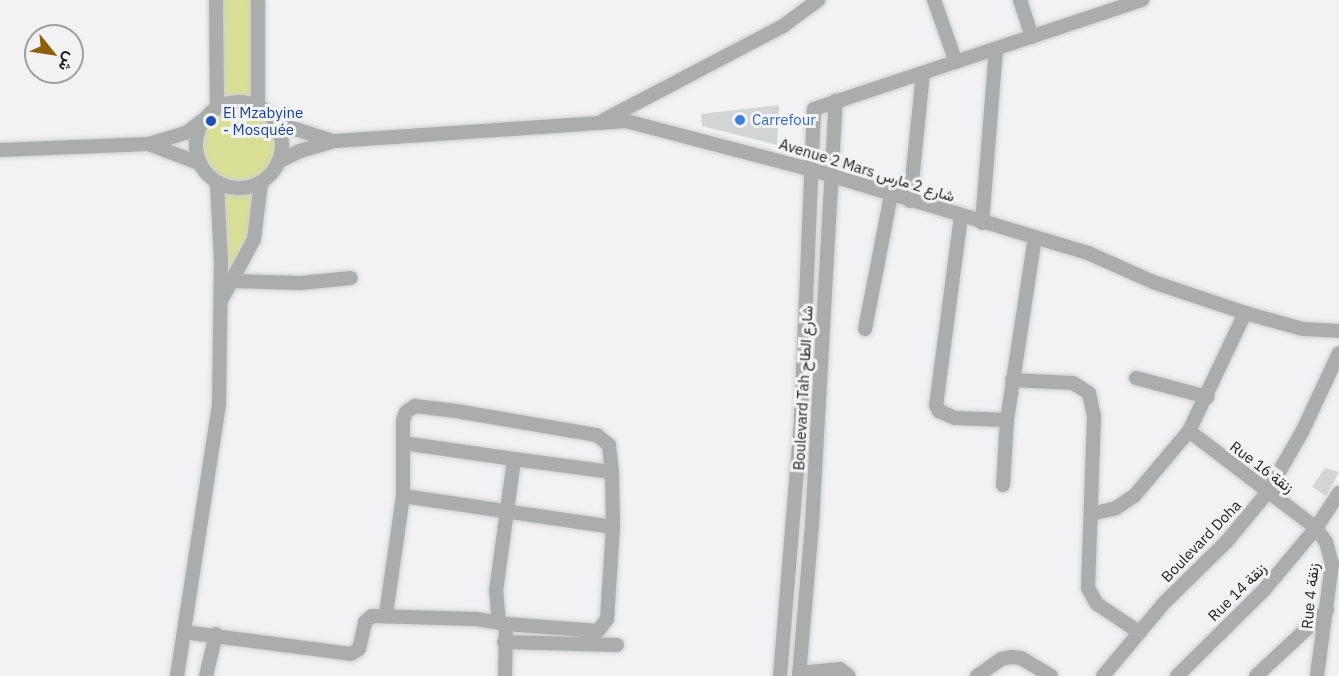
<!DOCTYPE html>
<html>
<head>
<meta charset="utf-8">
<style>
	body { margin:0 }
	#map { position:relative; width:1339px; height:676px; overflow:hidden; background:#f2f2f4; font-family:"IBM Plex Sans",Vazirmatn,sans-serif }
	div>[style] { position:absolute }
	[style*='--x'] { left:calc(var(--x)*1px); top:calc(var(--y)*1px); width:calc(var(--w)*1px); rotate:calc(var(--a)*1deg) }
	.green>* { inset:0; background:#d8df94 }
	.round { border-radius:50% }
	.building>* { inset:0; background:#d3d4d6 }
	.roads { filter:drop-shadow(0 0 2px #d0d0d2) drop-shadow(0 0 2px #d0d0d2) }
	.minor>* { height:14px; margin:-7px; padding:0 7px; transform-origin:7px; border-radius:7px; background:#abacac }
	.minor>.ring { margin:-7px; padding:0; box-sizing:content-box; background:none; border:14px solid #abacac; border-radius:50% }
	.dots>* { width:16px; height:16px; translate:-50% -50%; box-sizing:border-box; border:3px solid #f2f2f4; border-radius:50% }
	span { translate:-50% -50%; white-space:nowrap; text-align:center; line-height:1.15; -webkit-text-stroke:6px #f2f2f4; paint-order:stroke }
	.transit-label { font-size:15px; color:#164399 }
	.left { translate:0 -50%; text-align:left }
	.shop-label { font-size:15px; color:#366cbe }
	.street-label { font-size:15px; color:#1f2020 }
	.north { position:absolute; left:24px; top:24px; width:60px; height:60px; box-sizing:border-box; background:#f2f2f4; border:2px solid #9e9e9f; border-radius:50%; rotate:120deg; font-size:16px; font-weight:700; line-height:24px; text-align:center; color:#1f2020 }
	.north::after { content:''; display:block; margin:auto; width:21px; height:27px; background:#8f600a; clip-path:polygon(50% 0,100% 100%,50% 72%,0 100%) }
</style>
</head>
<body>
<div id="map">
	<div class="green">
		<i style="clip-path:polygon(220px 0,255px 0,252px 101px,220px 103px)"></i>
		<i class="round" style="left:203px;top:108px;width:74px;height:74px"></i>
		<i style="clip-path:polygon(220px 188px,236px 192px,257px 188px,250px 238px,224px 290px)"></i>
	</div>
	<div class="building">
		<i style="clip-path:polygon(779px 105px,777px 145px,702px 126px,701px 114px)"></i>
		<i style="clip-path:polygon(1325px 468px,1339px 472px,1326px 496px,1312px 487px)"></i>
	</div>
	<div class="roads">
		<div class="minor">
			<i style="--x:216;--y:0;--w:108;--a:89.5"></i>
			<i style="--x:258;--y:0;--w:107;--a:90"></i>
			<i style="--x:934;--y:0;--w:66;--a:70.5"></i>
			<i style="--x:1020;--y:0;--w:39;--a:72"></i>
			<i class="ring" style="left:196px;top:102px;width:72px;height:72px"></i>
			<i style="--x:604;--y:120;--w:202;--a:-27.7"></i>
			<i style="--x:783;--y:26;--w:44;--a:-36.6"></i>
			<i style="--x:276;--y:123;--w:57;--a:17.5"></i>
			<i style="--x:151;--y:145;--w:51;--a:20.6"></i>
			<i style="--x:0;--y:150;--w:149;--a:-2.3"></i>
			<i style="--x:149;--y:144;--w:39;--a:-17"></i>
			<i style="--x:186;--y:133;--w:20;--a:-37"></i>
			<i style="--x:278;--y:162;--w:25;--a:-27"></i>
			<i style="--x:300;--y:151;--w:36;--a:-16"></i>
			<i style="--x:335;--y:141;--w:292;--a:-3.9"></i>
			<i style="--x:626;--y:121;--w:193;--a:14.7"></i>
			<i style="--x:813;--y:170;--w:287;--a:16.8"></i>
			<i style="--x:1088;--y:253;--w:71;--a:24"></i>
			<i style="--x:1153;--y:282;--w:97;--a:18.6"></i>
			<i style="--x:1245;--y:313;--w:60;--a:15.4"></i>
			<i style="--x:1303;--y:329;--w:36;--a:3"></i>
			<i style="--x:910;--y:201;--w:128;--a:-84.2"></i>
			<i style="--x:961;--y:216;--w:191;--a:97.5"></i>
			<i style="--x:936;--y:405;--w:7;--a:63"></i>
			<i style="--x:939;--y:411;--w:17;--a:24"></i>
			<i style="--x:955;--y:418;--w:52;--a:2.2"></i>
			<i style="--x:982;--y:223;--w:175;--a:-85.4"></i>
			<i style="--x:232;--y:281;--w:69;--a:1.7"></i>
			<i style="--x:301;--y:283;--w:50;--a:-5.7"></i>
			<i style="--x:222;--y:299;--w:68;--a:-61.9"></i>
			<i style="--x:254;--y:239;--w:56;--a:-82.9"></i>
			<i style="--x:865;--y:329;--w:136;--a:-79"></i>
			<i style="--x:1136;--y:378;--w:74;--a:14.8"></i>
			<i style="--x:1012;--y:380;--w:61;--a:2.8"></i>
			<i style="--x:1073;--y:383;--w:19;--a:32"></i>
			<i style="--x:1089;--y:393;--w:24;--a:78"></i>
			<i style="--x:1094;--y:416;--w:172;--a:92"></i>
			<i style="--x:1088;--y:588;--w:18;--a:61"></i>
			<i style="--x:1097;--y:604;--w:50;--a:33.7"></i>
			<i style="--x:403;--y:443;--w:112;--a:8.2"></i>
			<i style="--x:1003;--y:485;--w:65;--a:-86.5"></i>
			<i style="--x:1007;--y:420;--w:184;--a:-81.3"></i>
			<i style="--x:403;--y:496;--w:212;--a:8.4"></i>
			<i style="--x:1091;--y:514;--w:26;--a:-13"></i>
			<i style="--x:1116;--y:508;--w:23;--a:-34"></i>
			<i style="--x:1135;--y:495;--w:84;--a:-49.8"></i>
			<i style="--x:1189;--y:431;--w:131;--a:-64.6"></i>
			<i style="--x:386;--y:614;--w:119;--a:-81.8"></i>
			<i style="--x:403;--y:496;--w:75;--a:-90"></i>
			<i style="--x:403;--y:421;--w:9;--a:-72"></i>
			<i style="--x:406;--y:412;--w:11;--a:-34"></i>
			<i style="--x:415;--y:406;--w:41;--a:7"></i>
			<i style="--x:456;--y:411;--w:143;--a:9.7"></i>
			<i style="--x:597;--y:435;--w:16;--a:40"></i>
			<i style="--x:609;--y:445;--w:27;--a:84"></i>
			<i style="--x:612;--y:472;--w:55;--a:89"></i>
			<i style="--x:613;--y:527;--w:92;--a:93.7"></i>
			<i style="--x:607;--y:619;--w:15;--a:127"></i>
			<i style="--x:598;--y:631;--w:92;--a:-175.6"></i>
			<i style="--x:499;--y:623;--w:32;--a:-95"></i>
			<i style="--x:496;--y:591;--w:133;--a:-82.2"></i>
			<i style="--x:514;--y:459;--w:99;--a:7.6"></i>
			<i style="--x:184;--y:632;--w:168;--a:7.5"></i>
			<i style="--x:351;--y:654;--w:9;--a:-32"></i>
			<i style="--x:359;--y:649;--w:28;--a:-77"></i>
			<i style="--x:365;--y:622;--w:9;--a:-41"></i>
			<i style="--x:372;--y:616;--w:104;--a:1.7"></i>
			<i style="--x:476;--y:619;--w:30;--a:9"></i>
			<i style="--x:506;--y:624;--w:52;--a:91.1"></i>
			<i style="--x:504;--y:642;--w:113;--a:1.5"></i>
			<i style="--x:799;--y:673;--w:41;--a:-5.6"></i>
			<i style="--x:840;--y:669;--w:11;--a:38"></i>
			<i style="--x:177;--y:676;--w:275;--a:-81.2"></i>
			<i style="--x:219;--y:404;--w:142;--a:-89.2"></i>
			<i style="--x:221;--y:262;--w:79;--a:-92.9"></i>
			<i style="--x:206;--y:676;--w:43;--a:-76.6"></i>
			<i style="--x:780;--y:676;--w:259;--a:-85.3"></i>
			<i style="--x:801;--y:418;--w:309;--a:-87.6"></i>
			<i style="--x:814;--y:109;--w:346;--a:-18.4"></i>
			<i style="--x:799;--y:676;--w:152;--a:-85.1"></i>
			<i style="--x:812;--y:525;--w:425;--a:-86.8"></i>
			<i style="--x:977;--y:676;--w:29;--a:-35"></i>
			<i style="--x:1001;--y:659;--w:10;--a:-11"></i>
			<i style="--x:1011;--y:657;--w:10;--a:6"></i>
			<i style="--x:1021;--y:658;--w:35;--a:31"></i>
			<i style="--x:1103;--y:676;--w:95;--a:-50.1"></i>
			<i style="--x:1164;--y:603;--w:90;--a:-44.5"></i>
			<i style="--x:1228;--y:540;--w:61;--a:-50.3"></i>
			<i style="--x:1267;--y:493;--w:70;--a:-60.2"></i>
			<i style="--x:1302;--y:432;--w:87;--a:-64.9"></i>
			<i style="--x:1177;--y:676;--w:122;--a:-44.7"></i>
			<i style="--x:1264;--y:590;--w:81;--a:-50"></i>
			<i style="--x:1316;--y:528;--w:160;--a:-142.6"></i>
			<i style="--x:1256;--y:676;--w:97;--a:-42.9"></i>
			<i style="--x:1317;--y:676;--w:113;--a:-82.4"></i>
			<i style="--x:1332;--y:564;--w:23;--a:-105"></i>
			<i style="--x:1326;--y:542;--w:17;--a:-126"></i>
			<i style="--x:1316;--y:528;--w:42;--a:-56.7"></i>
		</div>
	</div>
	<div class="dots">
		<i style="left:740px;top:120px;background:#3f7fe0"></i>
		<i style="left:211px;top:121px;background:#1a4fb4"></i>
	</div>
	<div class="transit-label">
		<span class="left" style="left:223px;top:121px">El Mzabyine<br>- Mosquée</span>
	</div>
	<div class="shop-label">
		<span class="left" style="left:752px;top:120px">Carrefour</span>
	</div>
	<div class="street-label">
		<span style="left:867px;top:170px;rotate:17deg">Avenue 2 Mars شارع 2 مارس</span>
		<span style="left:803px;top:388px;rotate:-87deg">Boulevard Tah شارع الطاح</span>
		<span style="left:1262px;top:467px;rotate:37deg">Rue 16 زنقة</span>
		<span style="left:1201px;top:541px;rotate:-46deg">Boulevard Doha</span>
		<span style="left:1237px;top:592px;rotate:-45deg">Rue 14 زنقة</span>
		<span style="left:1310px;top:596px;rotate:-84deg">Rue 4 زنقة</span>
	</div>
	<div class="north">ش</div>
</div>
</body>
</html>
